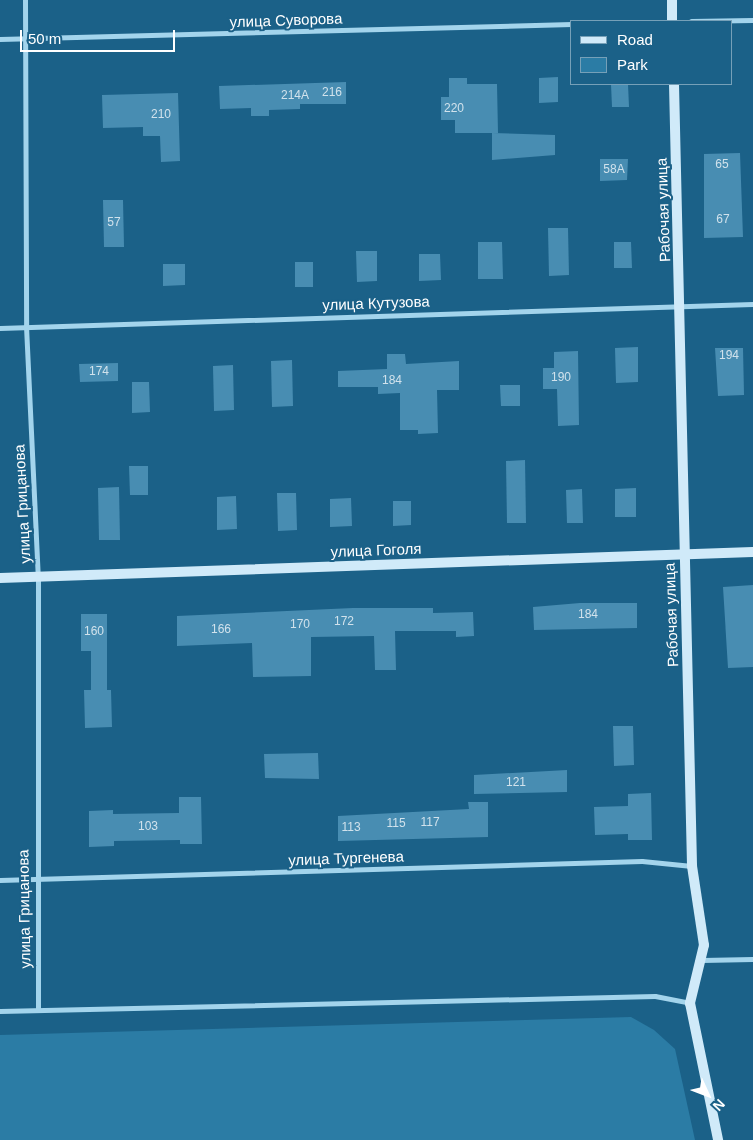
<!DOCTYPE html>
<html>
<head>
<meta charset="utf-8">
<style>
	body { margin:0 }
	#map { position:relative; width:753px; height:1140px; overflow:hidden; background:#1b6188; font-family:Arial,sans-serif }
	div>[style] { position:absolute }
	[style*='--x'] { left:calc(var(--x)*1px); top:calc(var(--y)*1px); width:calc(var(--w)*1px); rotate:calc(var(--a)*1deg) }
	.green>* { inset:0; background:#2b7ca5 }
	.building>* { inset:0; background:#488db2 }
	.street>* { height:5px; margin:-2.5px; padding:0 2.5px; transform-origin:2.5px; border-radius:2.5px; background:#a3d4ec }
	.secondary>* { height:10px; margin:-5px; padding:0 5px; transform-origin:5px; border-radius:5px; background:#d0eaf9 }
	span { translate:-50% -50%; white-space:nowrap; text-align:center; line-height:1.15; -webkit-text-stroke:4px #1b6188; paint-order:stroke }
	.number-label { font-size:12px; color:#d1e2ec }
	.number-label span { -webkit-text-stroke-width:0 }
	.street-label { font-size:15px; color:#fff }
	.legend { position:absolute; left:570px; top:20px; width:162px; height:65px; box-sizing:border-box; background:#1b6188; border:1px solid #76a0b8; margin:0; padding:6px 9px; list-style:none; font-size:15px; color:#fff }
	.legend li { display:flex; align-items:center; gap:10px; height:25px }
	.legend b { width:25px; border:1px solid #76a0b8 }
	.north { position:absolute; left:683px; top:1070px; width:50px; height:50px; -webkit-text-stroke:4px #1b6188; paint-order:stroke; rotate:133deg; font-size:14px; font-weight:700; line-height:20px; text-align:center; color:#fff }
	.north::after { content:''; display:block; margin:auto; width:18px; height:22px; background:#fff; clip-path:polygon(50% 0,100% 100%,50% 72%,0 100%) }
	.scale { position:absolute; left:20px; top:30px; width:155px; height:22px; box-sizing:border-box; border:2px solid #fff; border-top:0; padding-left:6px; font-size:15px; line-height:18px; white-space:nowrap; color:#fff; -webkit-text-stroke:4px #1b6188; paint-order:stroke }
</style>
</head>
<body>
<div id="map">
	<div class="green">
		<i style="clip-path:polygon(631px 1017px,654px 1030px,675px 1049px,695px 1140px,0 1140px,0 1035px)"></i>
	</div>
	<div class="building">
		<i style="clip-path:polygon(558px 77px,558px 102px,539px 103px,539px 78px)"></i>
		<i style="clip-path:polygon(449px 78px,467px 78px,467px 84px,497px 84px,498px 133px,455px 133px,455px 120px,441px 120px,441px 97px,449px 97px)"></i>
		<i style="clip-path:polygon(346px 82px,346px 104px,300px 104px,300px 109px,269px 110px,269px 116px,251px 116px,251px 108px,220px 109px,219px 86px)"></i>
		<i style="clip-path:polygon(611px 84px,628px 84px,629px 107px,612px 107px)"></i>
		<i style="clip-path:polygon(178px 93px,180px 161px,161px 162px,160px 136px,143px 136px,143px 127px,103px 128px,102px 95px)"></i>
		<i style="clip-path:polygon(492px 133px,555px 135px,555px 155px,492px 160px)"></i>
		<i style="clip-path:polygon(740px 153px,743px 237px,704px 238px,704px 154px)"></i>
		<i style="clip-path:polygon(600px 159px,628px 159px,627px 180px,600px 181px)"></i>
		<i style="clip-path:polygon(103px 200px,123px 200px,124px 247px,104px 247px)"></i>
		<i style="clip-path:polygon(548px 228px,568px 228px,569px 275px,549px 276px)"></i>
		<i style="clip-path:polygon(478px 242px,502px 242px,503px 279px,478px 279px)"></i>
		<i style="clip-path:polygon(614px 242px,631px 242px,632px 268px,614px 268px)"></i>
		<i style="clip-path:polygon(356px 251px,377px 251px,377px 281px,357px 282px)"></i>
		<i style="clip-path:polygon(419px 254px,440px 254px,441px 280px,419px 281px)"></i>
		<i style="clip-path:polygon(295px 262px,313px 262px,313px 287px,295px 287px)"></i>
		<i style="clip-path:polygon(163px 264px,185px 264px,185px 285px,163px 286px)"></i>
		<i style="clip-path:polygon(638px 347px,638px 382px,616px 383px,615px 348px)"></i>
		<i style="clip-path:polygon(715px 348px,743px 348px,744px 395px,718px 396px)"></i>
		<i style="clip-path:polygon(578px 351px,579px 425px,558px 426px,557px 389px,543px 389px,543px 368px,554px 368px,554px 352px)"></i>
		<i style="clip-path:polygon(387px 354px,405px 354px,406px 364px,459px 361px,459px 390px,437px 390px,438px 433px,418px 434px,418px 430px,400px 430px,400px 393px,378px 394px,378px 387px,338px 387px,338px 371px,387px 369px)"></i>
		<i style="clip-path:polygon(292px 360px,293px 406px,272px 407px,271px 361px)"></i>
		<i style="clip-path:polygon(118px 363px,118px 381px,80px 382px,79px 364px)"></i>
		<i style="clip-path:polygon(233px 365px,234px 410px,214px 411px,213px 366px)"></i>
		<i style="clip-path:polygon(132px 382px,149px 382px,150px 412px,132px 413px)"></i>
		<i style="clip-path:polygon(500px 385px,520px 385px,520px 406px,501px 406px)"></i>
		<i style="clip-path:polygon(525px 460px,526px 523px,507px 523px,506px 461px)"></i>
		<i style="clip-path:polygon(129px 466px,148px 466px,148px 495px,130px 495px)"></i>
		<i style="clip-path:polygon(119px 487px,120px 540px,99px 540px,98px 488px)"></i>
		<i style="clip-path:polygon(636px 488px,636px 517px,615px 517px,615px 489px)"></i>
		<i style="clip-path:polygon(582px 489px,583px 523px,567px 523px,566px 490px)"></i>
		<i style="clip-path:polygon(277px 493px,296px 493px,297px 530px,278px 531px)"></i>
		<i style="clip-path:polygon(236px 496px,237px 529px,217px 530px,217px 497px)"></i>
		<i style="clip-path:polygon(351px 498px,352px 526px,330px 527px,330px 499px)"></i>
		<i style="clip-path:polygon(393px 501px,411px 501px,411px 525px,393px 526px)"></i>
		<i style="clip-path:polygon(753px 585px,753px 667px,728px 668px,723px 587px)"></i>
		<i style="clip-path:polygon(580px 603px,637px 603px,637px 628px,534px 630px,533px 607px)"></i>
		<i style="clip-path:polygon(353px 608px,433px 608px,433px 613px,473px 612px,474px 636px,456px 637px,456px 631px,395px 631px,396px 670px,375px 670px,374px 636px,311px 637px,311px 676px,253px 677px,252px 643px,177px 646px,177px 616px)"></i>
		<i style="clip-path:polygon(81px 614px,107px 614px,107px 690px,111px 690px,112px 727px,85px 728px,84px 690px,91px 690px,91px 651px,81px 651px)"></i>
		<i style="clip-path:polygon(613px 726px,633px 726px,634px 765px,614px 766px)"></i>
		<i style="clip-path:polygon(318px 753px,319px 779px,265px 778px,264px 754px)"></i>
		<i style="clip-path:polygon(567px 770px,567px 792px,474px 794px,474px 775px)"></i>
		<i style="clip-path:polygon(651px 793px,652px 840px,628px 840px,628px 834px,595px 835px,594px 807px,628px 806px,628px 794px)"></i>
		<i style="clip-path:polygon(179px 797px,201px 797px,202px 844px,180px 844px,180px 840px,114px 841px,114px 846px,89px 847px,89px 811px,113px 810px,113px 814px,179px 813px)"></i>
		<i style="clip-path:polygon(468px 802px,488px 802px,488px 837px,338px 841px,338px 816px,469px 809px)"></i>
	</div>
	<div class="street">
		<i style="--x:25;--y:0;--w:326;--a:89.8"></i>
		<i style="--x:26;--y:326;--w:251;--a:87.3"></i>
		<i style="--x:38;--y:577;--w:431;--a:90"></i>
		<i style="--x:691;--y:21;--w:62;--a:-0.9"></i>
		<i style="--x:0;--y:39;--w:572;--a:-1.5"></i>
		<i style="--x:0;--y:328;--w:753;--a:-1.83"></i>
		<i style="--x:0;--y:880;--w:642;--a:-1.7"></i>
		<i style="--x:642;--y:861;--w:50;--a:5.7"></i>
		<i style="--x:702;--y:960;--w:51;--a:-1.1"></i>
		<i style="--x:0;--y:1011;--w:655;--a:-1.31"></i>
		<i style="--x:655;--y:996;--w:36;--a:11"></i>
	</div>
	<div class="secondary">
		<i style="--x:672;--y:0;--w:21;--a:90"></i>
		<i style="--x:674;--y:84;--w:782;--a:88.68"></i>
		<i style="--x:692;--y:866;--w:80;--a:81.4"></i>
		<i style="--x:704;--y:945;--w:60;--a:103.6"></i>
		<i style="--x:690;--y:1003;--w:140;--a:78.4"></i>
		<i style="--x:0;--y:578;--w:753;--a:-1.98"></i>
	</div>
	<div class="number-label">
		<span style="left:332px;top:93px">216</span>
		<span style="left:295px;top:96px">214А</span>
		<span style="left:454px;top:109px">220</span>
		<span style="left:161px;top:115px">210</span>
		<span style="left:722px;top:165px">65</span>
		<span style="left:614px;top:170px">58А</span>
		<span style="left:723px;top:220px">67</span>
		<span style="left:114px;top:223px">57</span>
		<span style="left:729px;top:356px">194</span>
		<span style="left:99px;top:372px">174</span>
		<span style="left:561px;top:378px">190</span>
		<span style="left:392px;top:381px">184</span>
		<span style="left:588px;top:615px">184</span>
		<span style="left:344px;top:622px">172</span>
		<span style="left:300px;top:625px">170</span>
		<span style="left:221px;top:630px">166</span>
		<span style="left:94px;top:632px">160</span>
		<span style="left:516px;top:783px">121</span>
		<span style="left:430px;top:823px">117</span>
		<span style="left:396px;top:824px">115</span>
		<span style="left:148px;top:827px">103</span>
		<span style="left:351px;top:828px">113</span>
	</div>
	<div class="street-label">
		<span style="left:286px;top:20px;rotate:-2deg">улица Суворова</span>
		<span style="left:663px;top:210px;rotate:-92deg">Рабочая улица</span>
		<span style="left:376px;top:303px;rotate:-2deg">улица Кутузова</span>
		<span style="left:22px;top:504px;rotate:-93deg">улица Грицанова</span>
		<span style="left:376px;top:550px;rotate:-2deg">улица Гоголя</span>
		<span style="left:671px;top:615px;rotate:-92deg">Рабочая улица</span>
		<span style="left:346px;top:858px;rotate:-2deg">улица Тургенева</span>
		<span style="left:24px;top:909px;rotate:-91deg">улица Грицанова</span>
	</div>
	<ul class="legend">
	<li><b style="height:6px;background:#d0eaf9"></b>Road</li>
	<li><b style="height:14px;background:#2b7ca5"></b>Park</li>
	</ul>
	<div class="north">N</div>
	<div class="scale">50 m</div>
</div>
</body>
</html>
